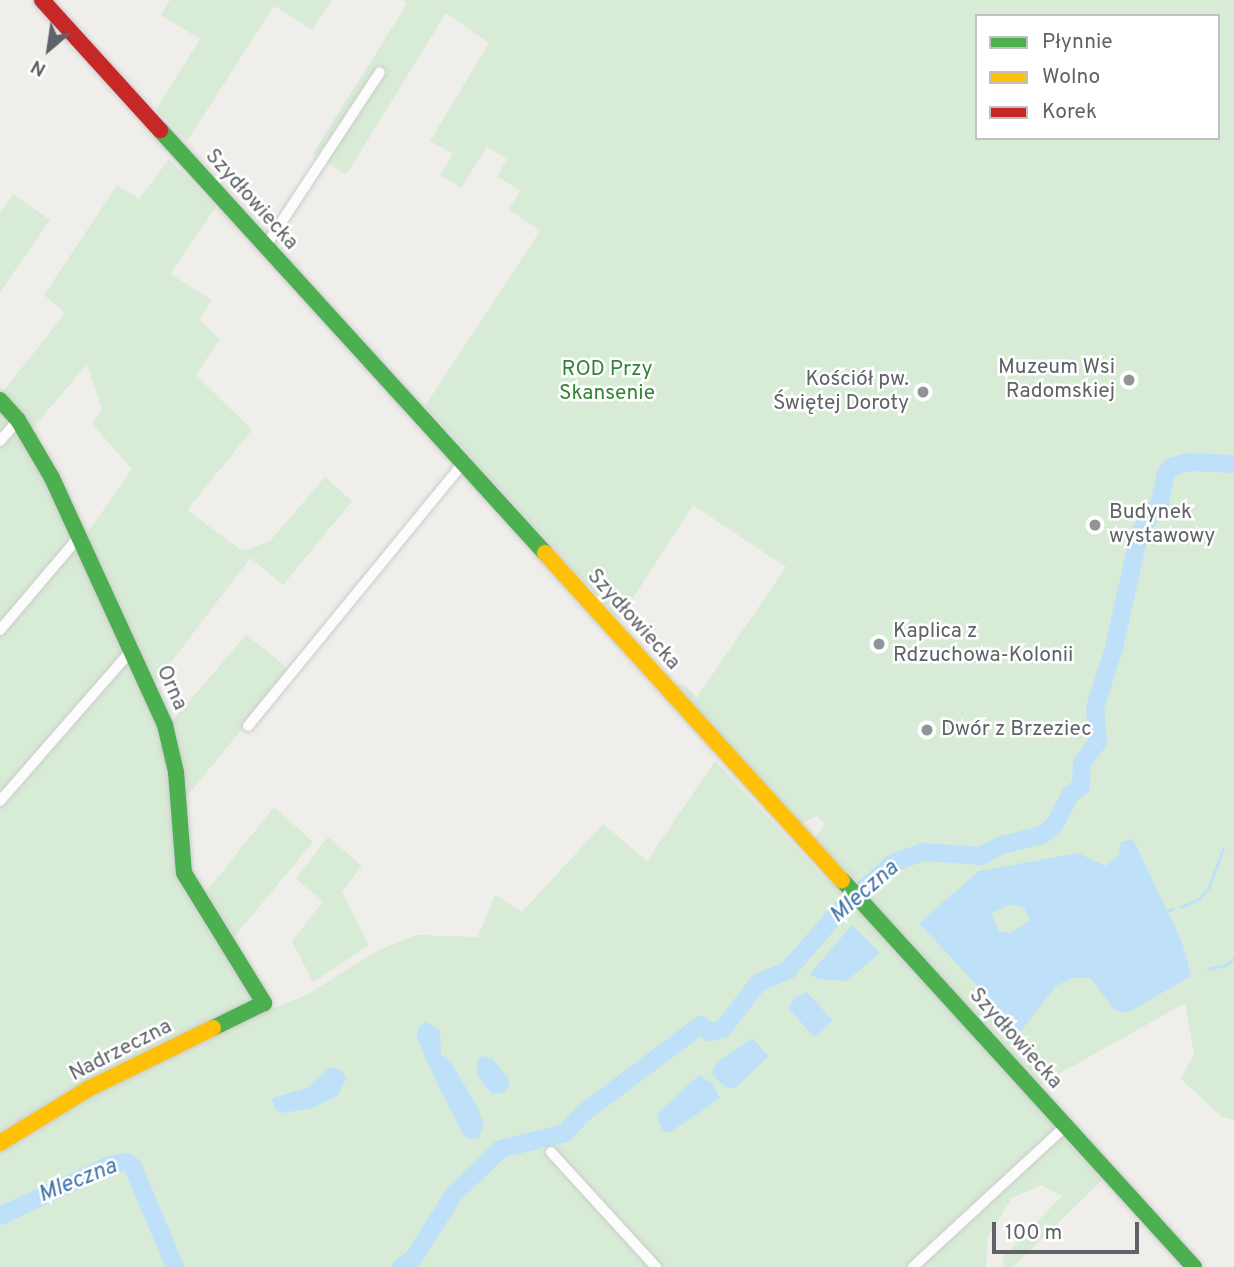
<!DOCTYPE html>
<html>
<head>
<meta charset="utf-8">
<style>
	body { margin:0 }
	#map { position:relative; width:1234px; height:1267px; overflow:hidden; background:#efeeea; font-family:Overpass,sans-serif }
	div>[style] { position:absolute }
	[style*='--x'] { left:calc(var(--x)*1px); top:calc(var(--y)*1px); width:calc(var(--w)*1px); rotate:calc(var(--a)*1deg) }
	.green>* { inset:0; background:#d8ebd6 }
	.water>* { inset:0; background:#bfe0f9 }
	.stream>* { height:2.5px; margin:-1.25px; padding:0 1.25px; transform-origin:1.25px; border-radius:1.25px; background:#bfe0f9 }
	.river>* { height:18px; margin:-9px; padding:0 9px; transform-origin:9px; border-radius:9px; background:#bfe0f9 }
	.roads { filter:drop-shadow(0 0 2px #cbcccc) drop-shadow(0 0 2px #cbcccc) }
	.street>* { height:10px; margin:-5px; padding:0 5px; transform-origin:5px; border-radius:5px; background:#fdfcfc }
	.fast>* { height:16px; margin:-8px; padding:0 8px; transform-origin:8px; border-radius:8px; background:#4caf50 }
	.slow>* { height:16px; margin:-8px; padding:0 8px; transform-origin:8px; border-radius:8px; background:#ffc107 }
	.jam>* { height:16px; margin:-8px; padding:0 8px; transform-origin:8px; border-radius:8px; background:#c62828 }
	.dots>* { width:19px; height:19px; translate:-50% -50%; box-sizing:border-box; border:4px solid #fff; border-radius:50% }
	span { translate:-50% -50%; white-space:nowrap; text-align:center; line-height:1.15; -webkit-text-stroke:5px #fff; paint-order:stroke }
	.street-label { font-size:21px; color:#5f6368 }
	.poi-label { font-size:21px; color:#5f6368 }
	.right { translate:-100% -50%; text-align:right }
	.left { translate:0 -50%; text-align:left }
	.park-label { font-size:21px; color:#348238 }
	.water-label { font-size:23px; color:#4174aa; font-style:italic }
	.legend { position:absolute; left:975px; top:14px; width:245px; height:126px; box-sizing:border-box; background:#fff; border:2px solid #bfc1c3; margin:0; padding:9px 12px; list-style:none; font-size:21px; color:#5f6368 }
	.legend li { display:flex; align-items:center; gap:14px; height:35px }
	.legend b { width:35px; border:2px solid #bfc1c3 }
	.north { position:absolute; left:14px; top:14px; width:70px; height:70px; -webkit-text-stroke:5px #fff; paint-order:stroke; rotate:209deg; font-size:19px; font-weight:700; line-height:28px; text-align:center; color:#5f6368 }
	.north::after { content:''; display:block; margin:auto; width:24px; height:32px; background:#5f6368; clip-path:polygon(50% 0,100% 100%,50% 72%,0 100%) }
	.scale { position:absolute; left:992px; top:1222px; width:147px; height:32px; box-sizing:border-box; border:4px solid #5f6368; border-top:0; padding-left:9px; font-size:21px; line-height:24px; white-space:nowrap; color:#5f6368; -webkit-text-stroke:5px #fff; paint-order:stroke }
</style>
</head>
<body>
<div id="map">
	<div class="green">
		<i style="clip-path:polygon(170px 0,332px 0,312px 30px,274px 6px,187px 141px,156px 110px,200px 39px,161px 15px)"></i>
		<i style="clip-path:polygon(evenodd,403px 0,1234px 0,1234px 1120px,1222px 1117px,1181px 1079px,1194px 1054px,1185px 1003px,1034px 1088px,1066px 1123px,907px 1267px,0 1267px,0 405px,47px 477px,163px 732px,172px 772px,176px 865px,265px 1004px,274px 1008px,308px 994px,377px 951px,416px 935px,478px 937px,495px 894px,522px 912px,603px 824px,647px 861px,715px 761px,822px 876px,849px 895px,861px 885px,814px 839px,825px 825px,818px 816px,801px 823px,675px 684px,685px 686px,697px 697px,786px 567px,693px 505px,619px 620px,425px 406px,540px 231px,509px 209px,520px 191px,497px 176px,507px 159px,487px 147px,461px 188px,440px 175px,453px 154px,430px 141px,489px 43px,446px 13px,346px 175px,313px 153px,407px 4px,403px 0,977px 16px,1218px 16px,1218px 138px,977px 138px,977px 16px)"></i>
		<i style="clip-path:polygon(169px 159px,216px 207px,170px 274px,212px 300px,199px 320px,220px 339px,196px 375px,252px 430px,187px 510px,242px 551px,270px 541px,325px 477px,352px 501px,283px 585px,250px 558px,151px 689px,83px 539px,132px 469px,92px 424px,102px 409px,87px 364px,33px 428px,2px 393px,65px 313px,44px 295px,117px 185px,139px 199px)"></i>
		<i style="clip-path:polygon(13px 194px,50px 220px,0 292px,0 213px)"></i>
		<i style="clip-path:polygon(246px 635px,290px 670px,184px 800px,168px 726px)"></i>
		<i style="clip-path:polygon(274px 807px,313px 842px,229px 943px,203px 896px)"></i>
		<i style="clip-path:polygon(328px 837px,362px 866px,342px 892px,369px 945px,313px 982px,292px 941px,323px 901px,296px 879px)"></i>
		<i style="clip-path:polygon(1062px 1137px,1102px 1180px,1013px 1267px,1003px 1267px,1003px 1257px,1062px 1196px,1041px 1185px,1012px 1198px,988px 1236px,986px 1267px,920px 1267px)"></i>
	</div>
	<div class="water">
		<i style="clip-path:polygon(evenodd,1133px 839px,1182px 942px,1191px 976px,1127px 1013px,1115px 1010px,1090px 978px,1072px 978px,1056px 986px,1020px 1032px,919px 923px,979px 871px,1078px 853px,1105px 866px,1119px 855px,1121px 842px,1133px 839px,1011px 904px,1024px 908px,1030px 920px,1010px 933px,998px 931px,992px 913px,1011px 904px)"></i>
		<i style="clip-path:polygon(852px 925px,880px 953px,847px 981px,818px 979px,810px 974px)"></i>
		<i style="clip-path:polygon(807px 992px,833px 1021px,814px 1037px,788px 1008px,795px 997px)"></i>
		<i style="clip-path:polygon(426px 1021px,440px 1031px,441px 1054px,451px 1062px,477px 1107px,484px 1124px,479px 1138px,469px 1139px,463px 1134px,438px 1086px,417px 1038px,418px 1028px)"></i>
		<i style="clip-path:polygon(752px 1038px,769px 1056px,735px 1088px,725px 1087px,712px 1074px,715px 1064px)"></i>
		<i style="clip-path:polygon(482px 1056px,492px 1058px,509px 1079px,509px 1087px,503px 1093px,491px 1093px,477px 1075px,477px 1061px)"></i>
		<i style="clip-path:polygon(330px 1067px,343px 1071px,346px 1079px,338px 1095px,313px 1108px,283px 1113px,275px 1110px,272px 1098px,307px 1088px)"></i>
		<i style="clip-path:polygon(699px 1075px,712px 1083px,720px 1098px,669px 1133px,662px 1130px,657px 1114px)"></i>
	</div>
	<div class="stream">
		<i style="--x:1181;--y:907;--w:21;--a:-25"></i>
		<i style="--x:1200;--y:898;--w:14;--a:-51"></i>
		<i style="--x:1209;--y:887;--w:40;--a:-69.8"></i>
		<i style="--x:1166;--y:911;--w:7;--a:-16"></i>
		<i style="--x:1208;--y:969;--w:18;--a:-13"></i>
		<i style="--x:1226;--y:965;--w:11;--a:-41"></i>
	</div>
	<div class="river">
		<i style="--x:0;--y:1216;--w:123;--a:-24.9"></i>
		<i style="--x:112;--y:1164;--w:15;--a:-8"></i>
		<i style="--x:127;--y:1162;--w:8;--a:40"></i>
		<i style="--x:133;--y:1167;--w:108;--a:67.2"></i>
		<i style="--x:401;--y:1267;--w:14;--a:-34"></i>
		<i style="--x:413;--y:1259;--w:77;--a:-57.8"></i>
		<i style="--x:454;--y:1194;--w:65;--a:-43.8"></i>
		<i style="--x:501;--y:1149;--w:66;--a:-14"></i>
		<i style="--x:565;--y:1133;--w:24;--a:-48"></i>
		<i style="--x:581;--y:1115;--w:150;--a:-36.9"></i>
		<i style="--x:701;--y:1025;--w:11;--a:38"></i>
		<i style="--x:710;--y:1032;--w:13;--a:-13"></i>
		<i style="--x:723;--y:1029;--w:58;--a:-52.7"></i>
		<i style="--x:758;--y:983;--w:33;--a:-23"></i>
		<i style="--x:788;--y:970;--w:81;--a:-49"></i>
		<i style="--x:841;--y:909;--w:69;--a:-41.5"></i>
		<i style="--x:893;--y:863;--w:32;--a:-20"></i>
		<i style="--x:923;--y:852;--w:58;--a:3.9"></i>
		<i style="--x:981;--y:856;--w:24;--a:-28"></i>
		<i style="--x:1002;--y:845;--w:41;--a:-14"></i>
		<i style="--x:1042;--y:835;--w:17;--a:-40"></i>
		<i style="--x:1055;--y:824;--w:33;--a:-63"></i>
		<i style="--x:1070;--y:795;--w:14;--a:-39"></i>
		<i style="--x:1081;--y:786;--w:23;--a:-88"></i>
		<i style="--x:1082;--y:763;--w:26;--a:-53"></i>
		<i style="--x:1098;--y:742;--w:34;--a:-95"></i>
		<i style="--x:1095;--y:708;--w:63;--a:-72.4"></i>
		<i style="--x:1114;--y:648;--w:117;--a:-77.6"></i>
		<i style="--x:1139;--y:534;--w:38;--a:-57"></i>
		<i style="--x:1160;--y:502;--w:29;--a:-78"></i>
		<i style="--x:1166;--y:474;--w:9;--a:-54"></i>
		<i style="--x:1171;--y:467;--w:19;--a:-16"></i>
		<i style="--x:1189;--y:462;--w:45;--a:2.5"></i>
	</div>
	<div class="roads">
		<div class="street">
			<i style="--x:265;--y:247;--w:209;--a:-56.7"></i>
			<i style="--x:0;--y:441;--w:28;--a:-49"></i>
			<i style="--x:0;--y:630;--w:121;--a:-49.7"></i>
			<i style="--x:248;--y:726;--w:340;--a:-50.7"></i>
			<i style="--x:0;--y:801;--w:199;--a:-48.9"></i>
			<i style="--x:551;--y:1152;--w:156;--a:47.6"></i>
			<i style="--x:913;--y:1267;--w:208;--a:-42.7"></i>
		</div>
		<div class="fast">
			<i style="--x:160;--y:130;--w:572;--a:47.69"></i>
			<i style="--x:0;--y:400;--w:27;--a:48"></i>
			<i style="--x:18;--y:420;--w:67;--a:59.6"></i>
			<i style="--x:52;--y:478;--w:272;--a:65.4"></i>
			<i style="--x:165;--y:725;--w:48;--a:76.8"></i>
			<i style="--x:176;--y:772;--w:101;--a:85.5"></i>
			<i style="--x:184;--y:873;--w:153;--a:58.4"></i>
			<i style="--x:264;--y:1003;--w:57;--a:153.9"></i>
			<i style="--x:842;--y:880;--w:523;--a:47.71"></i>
		</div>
		<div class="slow">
			<i style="--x:545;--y:553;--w:442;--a:47.8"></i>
			<i style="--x:0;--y:1143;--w:103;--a:-31.5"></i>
			<i style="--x:88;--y:1089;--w:139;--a:-26"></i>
		</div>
		<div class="jam">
			<i style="--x:42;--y:0;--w:176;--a:47.8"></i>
		</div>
	</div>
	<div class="dots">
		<i style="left:1129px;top:380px;background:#919496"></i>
		<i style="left:923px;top:392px;background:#919496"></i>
		<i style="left:1095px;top:525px;background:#919496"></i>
		<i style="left:879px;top:644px;background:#919496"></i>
		<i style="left:927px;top:730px;background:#919496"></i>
	</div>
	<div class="street-label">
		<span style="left:251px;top:200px;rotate:48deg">Szydłowiecka</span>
		<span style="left:633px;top:620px;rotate:48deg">Szydłowiecka</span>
		<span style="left:171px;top:688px;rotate:66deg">Orna</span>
		<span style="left:1015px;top:1039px;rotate:48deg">Szydłowiecka</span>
		<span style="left:121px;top:1051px;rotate:-27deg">Nadrzeczna</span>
	</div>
	<div class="poi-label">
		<span class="right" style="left:1115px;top:380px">Muzeum Wsi<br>Radomskiej</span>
		<span class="right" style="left:909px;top:392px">Kościół pw.<br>Świętej Doroty</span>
		<span class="left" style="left:1109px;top:525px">Budynek<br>wystawowy</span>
		<span class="left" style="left:893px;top:644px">Kaplica z<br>Rdzuchowa-Kolonii</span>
		<span class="left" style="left:941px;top:730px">Dwór z Brzeziec</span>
	</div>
	<div class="park-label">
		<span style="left:607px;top:382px">ROD Przy<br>Skansenie</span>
	</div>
	<div class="water-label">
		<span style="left:865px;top:893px;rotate:-41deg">Mleczna</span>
		<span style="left:78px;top:1182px;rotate:-22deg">Mleczna</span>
	</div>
	<ul class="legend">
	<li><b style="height:9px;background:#4caf50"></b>Płynnie</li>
	<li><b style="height:9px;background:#ffc107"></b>Wolno</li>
	<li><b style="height:9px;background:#c62828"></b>Korek</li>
	</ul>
	<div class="north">N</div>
	<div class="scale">100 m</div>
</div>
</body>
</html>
